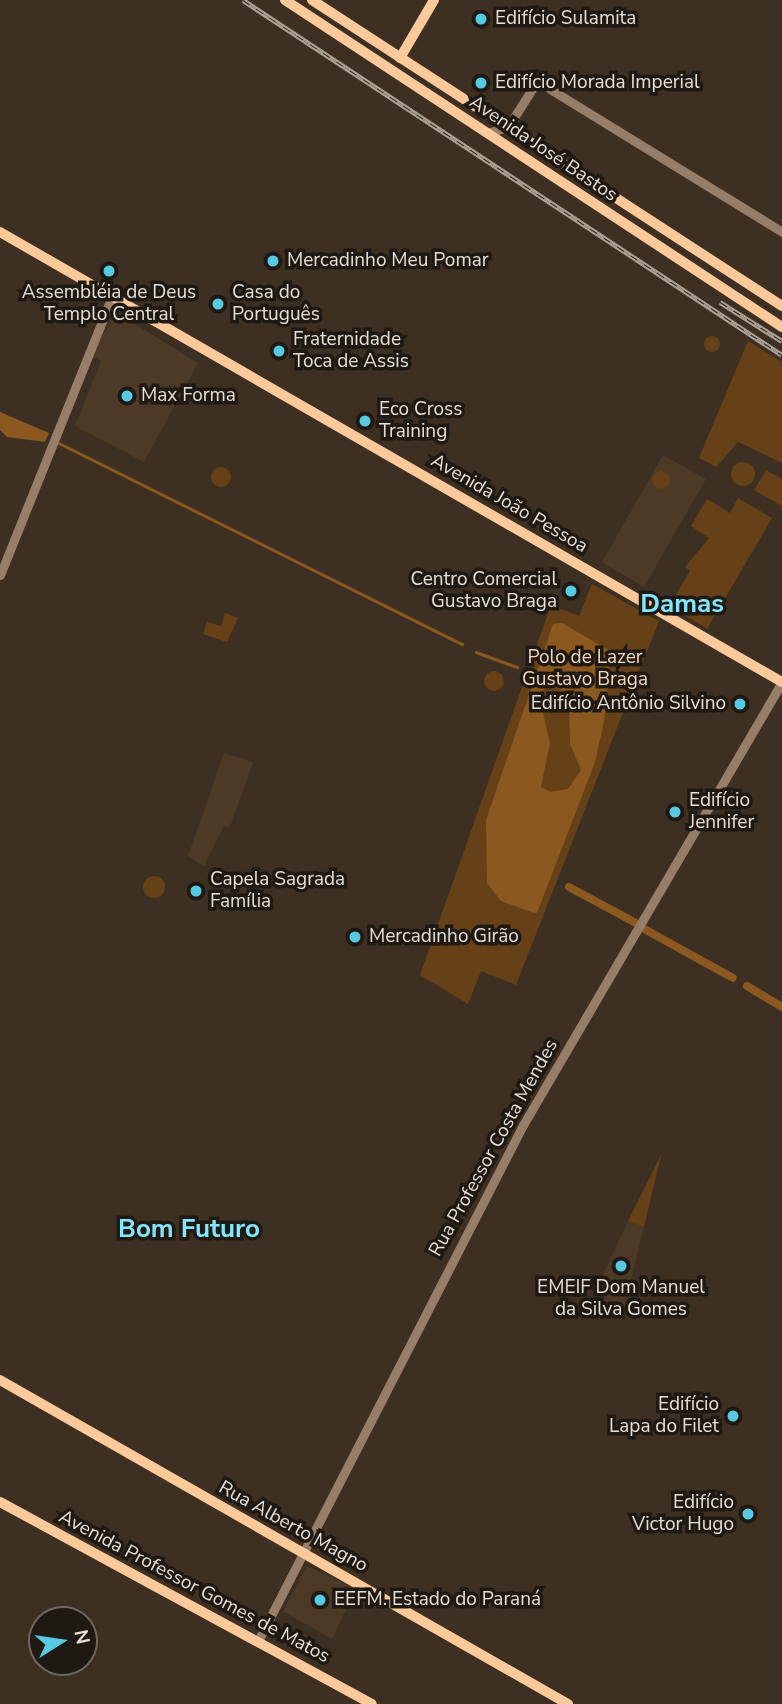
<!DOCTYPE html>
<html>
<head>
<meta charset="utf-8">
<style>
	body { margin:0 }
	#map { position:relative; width:782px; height:1704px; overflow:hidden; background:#3d3022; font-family:"Nunito Sans",sans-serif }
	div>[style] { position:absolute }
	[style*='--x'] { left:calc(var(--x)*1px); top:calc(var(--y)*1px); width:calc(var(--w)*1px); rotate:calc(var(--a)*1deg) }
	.built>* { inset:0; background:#4c3926 }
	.green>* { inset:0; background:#664017 }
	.round { border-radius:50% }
	.water>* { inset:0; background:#8b591f }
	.stream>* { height:2.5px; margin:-1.25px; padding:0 1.25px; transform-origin:1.25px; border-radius:1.25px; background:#8b591f }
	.canal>* { height:8px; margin:-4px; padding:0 4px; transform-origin:4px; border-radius:4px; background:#8b591f }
	.minor>* { height:9px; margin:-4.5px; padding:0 4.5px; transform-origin:4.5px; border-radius:4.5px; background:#967e68 }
	.major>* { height:10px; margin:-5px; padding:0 5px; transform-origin:5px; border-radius:5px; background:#fbc99a }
	.rail>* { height:5px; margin-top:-2.5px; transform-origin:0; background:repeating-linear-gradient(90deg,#1f1913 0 8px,#ada398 0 16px); box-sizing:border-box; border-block:2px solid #ada398 }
	.dots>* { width:19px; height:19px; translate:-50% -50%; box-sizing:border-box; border:4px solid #1f1913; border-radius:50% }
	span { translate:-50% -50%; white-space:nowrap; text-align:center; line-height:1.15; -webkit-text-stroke:7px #1f1913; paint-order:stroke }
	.poi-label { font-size:19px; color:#e7ded5 }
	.left { translate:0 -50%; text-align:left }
	.right { translate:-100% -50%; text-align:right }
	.street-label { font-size:19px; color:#e7ded5 }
	.park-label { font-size:19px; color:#f5d7ba }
	.district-label { font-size:26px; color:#82e6fe; font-weight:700 }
	.north { position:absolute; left:28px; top:1606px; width:70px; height:70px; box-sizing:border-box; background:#1f1913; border:2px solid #6f6861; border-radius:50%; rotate:78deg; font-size:19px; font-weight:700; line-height:28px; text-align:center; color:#e7ded5 }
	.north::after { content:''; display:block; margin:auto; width:24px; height:32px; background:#57c9e3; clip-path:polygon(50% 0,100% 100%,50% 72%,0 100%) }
</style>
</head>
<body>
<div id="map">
	<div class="built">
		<i style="clip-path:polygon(115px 312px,198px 363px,144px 462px,75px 426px,101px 361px,92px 356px)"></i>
		<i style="clip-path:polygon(663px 455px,706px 479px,644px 587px,602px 562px)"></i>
		<i style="clip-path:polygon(224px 753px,253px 762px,230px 827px,224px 826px,204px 866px,188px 856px)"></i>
		<i style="clip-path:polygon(628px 1221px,644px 1227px,621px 1320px,589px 1305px)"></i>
		<i style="clip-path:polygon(307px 1566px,356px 1589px,332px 1639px,283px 1611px)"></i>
	</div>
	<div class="green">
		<i class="round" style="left:704px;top:336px;width:16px;height:16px"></i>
		<i style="clip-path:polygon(748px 341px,782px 362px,782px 463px,738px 442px,716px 467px,699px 458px)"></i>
		<i class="round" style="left:731px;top:462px;width:24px;height:24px"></i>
		<i class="round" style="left:211px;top:467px;width:20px;height:20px"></i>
		<i style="clip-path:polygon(766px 470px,782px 479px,782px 506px,754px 490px)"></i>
		<i class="round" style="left:652px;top:471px;width:18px;height:18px"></i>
		<i style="clip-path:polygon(738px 498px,772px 518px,707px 629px,669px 606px,690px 571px,685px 567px,709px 538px,691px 526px,707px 499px,730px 513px)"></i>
		<i style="clip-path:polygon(592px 584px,659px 621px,516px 985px,481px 971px,468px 1004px,420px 975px,551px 605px,579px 616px)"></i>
		<i style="clip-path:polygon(225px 613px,238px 618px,227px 642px,203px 634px,207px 622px,221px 626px)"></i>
		<i class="round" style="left:484px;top:671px;width:20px;height:20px"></i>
		<i class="round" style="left:143px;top:876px;width:22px;height:22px"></i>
		<i style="clip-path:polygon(663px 1151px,662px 1152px,644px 1227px,628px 1221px)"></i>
	</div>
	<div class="water">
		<i style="clip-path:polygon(0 412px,49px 433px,45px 442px,7px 437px,0 430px)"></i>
		<i style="clip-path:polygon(evenodd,562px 623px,610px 651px,604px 722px,595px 762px,537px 913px,531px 912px,501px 901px,487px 883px,486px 820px,553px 624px,562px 623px,549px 684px,569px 694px,570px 744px,581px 770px,568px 789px,550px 792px,541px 787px,550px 743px,539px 695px,549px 684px)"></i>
	</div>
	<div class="stream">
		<i style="--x:57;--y:442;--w:453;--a:26.5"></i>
		<i style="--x:476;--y:652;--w:44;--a:20.1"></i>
	</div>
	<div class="canal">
		<i style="--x:569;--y:887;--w:76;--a:28.2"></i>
		<i style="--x:646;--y:930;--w:99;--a:28.9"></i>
		<i style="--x:747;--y:986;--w:41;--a:31"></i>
	</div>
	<div class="minor">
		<i style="--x:487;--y:133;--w:22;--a:-16"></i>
		<i style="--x:508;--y:127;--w:54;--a:-57.8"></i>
		<i style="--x:537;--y:81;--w:288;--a:31.6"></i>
		<i style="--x:0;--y:575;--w:301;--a:-68.1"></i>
		<i style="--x:258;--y:1641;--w:580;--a:-62.82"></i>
		<i style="--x:523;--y:1125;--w:513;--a:-59.69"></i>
	</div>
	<div class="major">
		<i style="--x:285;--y:0;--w:595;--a:33.34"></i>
		<i style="--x:312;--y:0;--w:561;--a:33.07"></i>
		<i style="--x:400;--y:58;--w:67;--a:-59.6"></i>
		<i style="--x:0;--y:232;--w:902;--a:29.92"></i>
		<i style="--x:0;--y:1380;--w:654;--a:29.7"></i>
		<i style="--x:0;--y:1502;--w:423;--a:28.5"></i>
	</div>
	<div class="rail">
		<i style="--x:243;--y:0;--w:645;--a:33.37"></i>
		<i style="--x:720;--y:302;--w:73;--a:32.2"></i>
	</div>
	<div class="dots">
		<i style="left:481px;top:19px;background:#57c9e3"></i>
		<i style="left:481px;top:83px;background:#57c9e3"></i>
		<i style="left:273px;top:261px;background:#57c9e3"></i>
		<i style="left:109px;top:271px;background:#57c9e3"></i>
		<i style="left:218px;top:304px;background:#57c9e3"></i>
		<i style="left:279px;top:351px;background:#57c9e3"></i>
		<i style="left:127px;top:396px;background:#57c9e3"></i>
		<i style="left:365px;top:421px;background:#57c9e3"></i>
		<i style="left:571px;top:591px;background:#57c9e3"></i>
		<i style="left:740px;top:704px;background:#57c9e3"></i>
		<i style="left:675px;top:812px;background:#57c9e3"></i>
		<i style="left:196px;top:891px;background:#57c9e3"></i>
		<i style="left:355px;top:937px;background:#57c9e3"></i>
		<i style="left:621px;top:1266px;background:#57c9e3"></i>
		<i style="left:733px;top:1416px;background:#57c9e3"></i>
		<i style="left:748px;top:1514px;background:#57c9e3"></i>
		<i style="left:320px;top:1600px;background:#57c9e3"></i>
	</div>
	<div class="poi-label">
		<span class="left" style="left:495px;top:19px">Edifício Sulamita</span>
		<span class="left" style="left:495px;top:83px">Edifício Morada Imperial</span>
		<span class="left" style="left:287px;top:261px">Mercadinho Meu Pomar</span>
		<span style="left:109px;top:304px">Assembléia de Deus<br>Templo Central</span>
		<span class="left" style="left:232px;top:304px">Casa do<br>Português</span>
		<span class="left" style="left:293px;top:351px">Fraternidade<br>Toca de Assis</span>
		<span class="left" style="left:141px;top:396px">Max Forma</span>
		<span class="left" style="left:379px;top:421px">Eco Cross<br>Training</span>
		<span class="right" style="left:557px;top:591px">Centro Comercial<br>Gustavo Braga</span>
		<span class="right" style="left:726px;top:704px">Edifício Antônio Silvino</span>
		<span class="left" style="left:689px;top:812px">Edifício<br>Jennifer</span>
		<span class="left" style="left:210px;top:891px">Capela Sagrada<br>Família</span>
		<span class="left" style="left:369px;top:937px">Mercadinho Girão</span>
		<span style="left:621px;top:1299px">EMEIF Dom Manuel<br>da Silva Gomes</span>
		<span class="right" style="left:719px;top:1416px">Edifício<br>Lapa do Filet</span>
		<span class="right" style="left:734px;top:1514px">Edifício<br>Victor Hugo</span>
		<span class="left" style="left:334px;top:1600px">EEFM. Estado do Paraná</span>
	</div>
	<div class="street-label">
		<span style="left:543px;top:149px;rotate:34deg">Avenida José Bastos</span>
		<span style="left:509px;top:504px;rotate:30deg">Avenida João Pessoa</span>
		<span style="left:494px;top:1148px;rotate:-61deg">Rua Professor Costa Mendes</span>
		<span style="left:293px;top:1527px;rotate:29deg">Rua Alberto Magno</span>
		<span style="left:194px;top:1587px;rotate:28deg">Avenida Professor Gomes de Matos</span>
	</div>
	<div class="park-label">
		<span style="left:585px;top:669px">Polo de Lazer<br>Gustavo Braga</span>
	</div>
	<div class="district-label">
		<span style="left:682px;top:604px">Damas</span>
		<span style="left:189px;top:1229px">Bom Futuro</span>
	</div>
	<div class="north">N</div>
</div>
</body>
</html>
